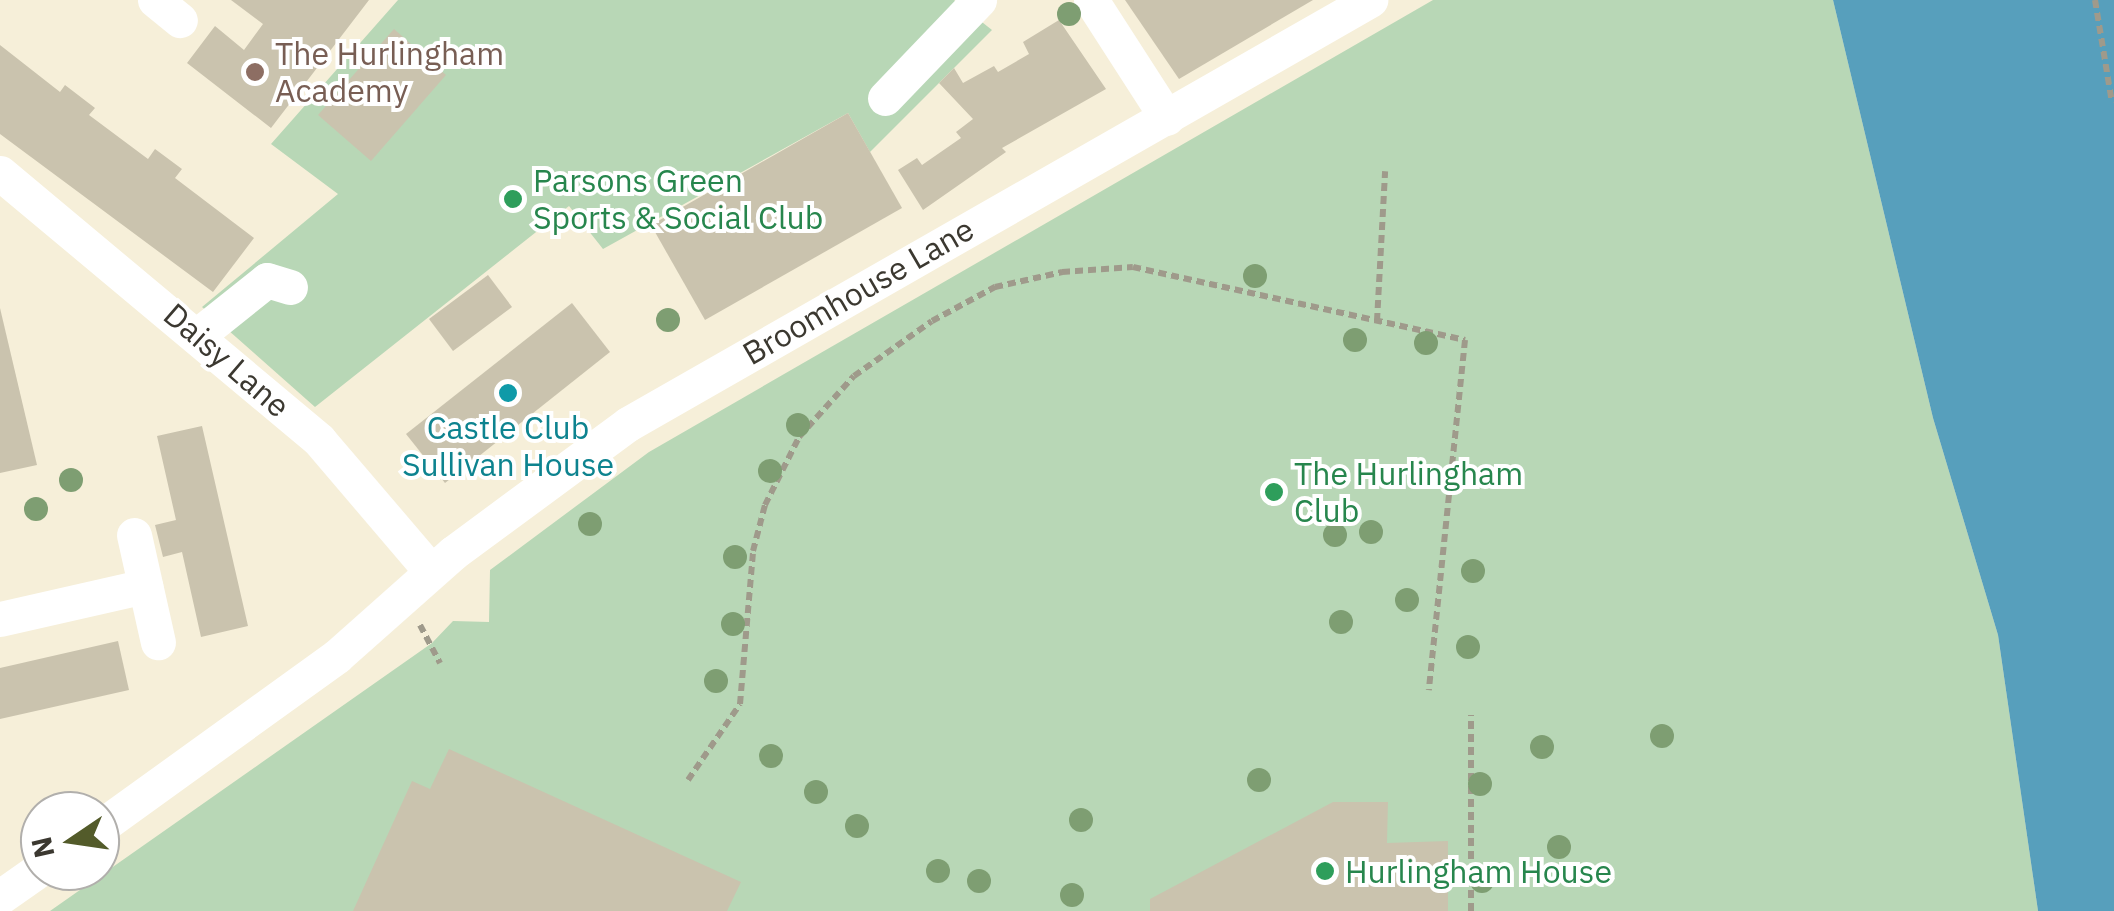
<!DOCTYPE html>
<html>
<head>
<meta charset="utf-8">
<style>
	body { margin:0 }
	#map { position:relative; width:2114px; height:911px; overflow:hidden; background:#f6efd9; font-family:"IBM Plex Sans",sans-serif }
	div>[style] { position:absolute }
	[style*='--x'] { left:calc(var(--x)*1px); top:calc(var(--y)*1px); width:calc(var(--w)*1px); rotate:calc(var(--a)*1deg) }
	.green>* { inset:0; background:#b8d7b6 }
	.water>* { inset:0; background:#579fbc }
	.building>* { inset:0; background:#cac3ae }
	.path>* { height:6px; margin-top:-3px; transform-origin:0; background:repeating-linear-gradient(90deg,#9f9a8b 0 8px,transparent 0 13px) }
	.minor>* { height:35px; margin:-17.5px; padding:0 17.5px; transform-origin:17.5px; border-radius:17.5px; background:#fff }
	.trees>* { width:24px; height:24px; margin:-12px; border-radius:50%; background:#7e9e72 }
	.dots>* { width:28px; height:28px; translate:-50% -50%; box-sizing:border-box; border:5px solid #fff; border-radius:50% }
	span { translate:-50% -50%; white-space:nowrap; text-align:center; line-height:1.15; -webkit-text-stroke:8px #fff; paint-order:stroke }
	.education-label { font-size:32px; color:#785e54 }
	.left { translate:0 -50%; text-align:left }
	.leisure-label { font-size:32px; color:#27864d }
	.street-label { font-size:32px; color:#3b3830 }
	.culture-label { font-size:32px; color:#0d838f }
	.north { position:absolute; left:20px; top:791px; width:100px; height:100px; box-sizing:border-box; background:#fff; border:2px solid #b1afac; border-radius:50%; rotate:257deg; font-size:28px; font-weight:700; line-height:40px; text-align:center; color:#3b3830 }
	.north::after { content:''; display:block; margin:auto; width:35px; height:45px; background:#535b2a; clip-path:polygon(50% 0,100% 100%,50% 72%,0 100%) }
</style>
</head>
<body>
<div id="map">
	<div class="green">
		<i style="clip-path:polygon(398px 0,954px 0,992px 30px,870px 152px,848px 113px,603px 249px,569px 206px,315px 407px,202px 307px,338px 194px,271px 144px)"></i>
		<i style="clip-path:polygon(1433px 0,1833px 0,1933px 418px,1998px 635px,2038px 911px,50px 911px,432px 643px,453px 621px,489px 622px,490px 570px,649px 452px)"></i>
	</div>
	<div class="water">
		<i style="clip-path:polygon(1833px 0,2114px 0,2114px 911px,2038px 911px,1998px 635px,1933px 418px)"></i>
	</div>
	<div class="building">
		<i style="clip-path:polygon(231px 0,369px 0,271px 128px,187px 63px,215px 26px,244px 50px,263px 24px)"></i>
		<i style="clip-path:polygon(1125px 0,1313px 0,1179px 79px)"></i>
		<i style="clip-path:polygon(1059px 20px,1106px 89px,1002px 148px,1006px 152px,923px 210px,898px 170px,917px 158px,922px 165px,961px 138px,956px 132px,973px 119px,939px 83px,954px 68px,963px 83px,994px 66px,998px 72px,1029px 54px,1023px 42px)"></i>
		<i style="clip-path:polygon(394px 29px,446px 75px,371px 161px,318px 115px)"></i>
		<i style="clip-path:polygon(0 45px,60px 92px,65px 85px,95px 108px,89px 115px,148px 159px,155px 149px,182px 169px,175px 178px,254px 238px,213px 292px,0 134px)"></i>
		<i style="clip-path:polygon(848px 113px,902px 208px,705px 320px,651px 225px)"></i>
		<i style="clip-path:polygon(488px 275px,512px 307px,453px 351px,429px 319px)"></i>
		<i style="clip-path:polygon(572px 303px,610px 352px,445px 483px,406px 434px)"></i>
		<i style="clip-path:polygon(0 308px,37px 465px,0 473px)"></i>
		<i style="clip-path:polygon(202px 426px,248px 626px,201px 637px,182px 552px,163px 557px,155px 525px,176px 520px,157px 436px)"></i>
		<i style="clip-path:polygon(118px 641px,129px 690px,0 719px,0 668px)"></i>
		<i style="clip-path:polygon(449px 749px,741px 882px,727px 911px,353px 911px,412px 781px,430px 789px)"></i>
		<i style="clip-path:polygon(1333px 802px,1388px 802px,1387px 843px,1448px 841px,1448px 911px,1150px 911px,1150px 899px)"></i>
	</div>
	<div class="path">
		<i style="--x:2095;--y:0;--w:104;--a:80.6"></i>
		<i style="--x:1377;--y:321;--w:150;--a:-86.9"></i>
		<i style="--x:420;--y:625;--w:43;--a:62.2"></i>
		<i style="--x:688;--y:780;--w:92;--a:-55.6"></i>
		<i style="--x:740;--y:704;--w:154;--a:-85.1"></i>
		<i style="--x:753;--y:551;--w:48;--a:-75.4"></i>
		<i style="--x:765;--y:505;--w:76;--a:-63.4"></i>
		<i style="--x:799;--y:437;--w:82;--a:-48"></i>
		<i style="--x:854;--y:376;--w:95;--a:-35.2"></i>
		<i style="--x:932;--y:321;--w:72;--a:-28.4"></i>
		<i style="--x:995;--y:287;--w:69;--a:-12.6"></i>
		<i style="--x:1062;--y:272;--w:71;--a:-4"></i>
		<i style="--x:1133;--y:267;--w:340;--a:12.4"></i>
		<i style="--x:1465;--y:340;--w:352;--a:95.9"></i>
		<i style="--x:1471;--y:911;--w:196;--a:-90"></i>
	</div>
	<div class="minor">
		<i style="--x:155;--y:0;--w:32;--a:39"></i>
		<i style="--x:1091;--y:0;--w:140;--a:57.2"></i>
		<i style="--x:885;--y:98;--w:136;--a:-46.2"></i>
		<i style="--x:0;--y:173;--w:416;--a:39.9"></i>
		<i style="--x:319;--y:440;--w:172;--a:49.5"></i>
		<i style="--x:198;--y:335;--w:88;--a:-38.6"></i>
		<i style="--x:267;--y:280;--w:24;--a:17"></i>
		<i style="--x:134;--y:535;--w:110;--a:77.4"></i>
		<i style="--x:0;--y:619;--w:149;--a:-12.8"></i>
		<i style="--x:100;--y:827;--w:292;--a:-35.8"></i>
		<i style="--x:337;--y:656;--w:155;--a:-41.6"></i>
		<i style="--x:453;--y:553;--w:217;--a:-36.4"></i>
		<i style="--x:628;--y:424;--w:855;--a:-29.74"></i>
		<i style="--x:0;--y:897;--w:49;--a:-35"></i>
	</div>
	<div class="trees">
		<i style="left:1069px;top:14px"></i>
		<i style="left:1255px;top:276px"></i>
		<i style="left:668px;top:320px"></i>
		<i style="left:1355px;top:340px"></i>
		<i style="left:1426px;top:343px"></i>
		<i style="left:798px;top:425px"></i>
		<i style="left:770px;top:471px"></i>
		<i style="left:71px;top:480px"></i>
		<i style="left:36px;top:509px"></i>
		<i style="left:590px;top:524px"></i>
		<i style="left:1371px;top:532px"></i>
		<i style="left:1335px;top:535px"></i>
		<i style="left:735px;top:557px"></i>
		<i style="left:1473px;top:571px"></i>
		<i style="left:1407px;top:600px"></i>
		<i style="left:1341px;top:622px"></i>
		<i style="left:733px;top:624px"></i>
		<i style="left:1468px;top:647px"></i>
		<i style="left:716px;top:681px"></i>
		<i style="left:1662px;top:736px"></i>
		<i style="left:1542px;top:747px"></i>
		<i style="left:771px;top:756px"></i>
		<i style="left:1259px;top:780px"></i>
		<i style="left:1480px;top:784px"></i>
		<i style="left:816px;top:792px"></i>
		<i style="left:1081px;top:820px"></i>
		<i style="left:857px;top:826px"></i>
		<i style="left:1559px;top:847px"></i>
		<i style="left:938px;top:871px"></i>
		<i style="left:979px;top:881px"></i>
		<i style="left:1482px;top:881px"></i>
		<i style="left:1072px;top:895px"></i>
	</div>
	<div class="dots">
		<i style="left:255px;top:72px;background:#8d6e63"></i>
		<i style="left:513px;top:199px;background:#2e9e5b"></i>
		<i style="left:508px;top:393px;background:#0f9aa8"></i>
		<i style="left:1274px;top:492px;background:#2e9e5b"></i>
		<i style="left:1325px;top:871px;background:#2e9e5b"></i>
	</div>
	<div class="education-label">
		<span class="left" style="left:275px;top:72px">The Hurlingham<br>Academy</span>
	</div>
	<div class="leisure-label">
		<span class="left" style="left:533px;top:199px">Parsons Green<br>Sports &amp; Social Club</span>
		<span class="left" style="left:1294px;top:492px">The Hurlingham<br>Club</span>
		<span class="left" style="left:1345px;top:871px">Hurlingham House</span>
	</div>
	<div class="street-label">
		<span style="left:858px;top:291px;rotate:-30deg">Broomhouse Lane</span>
		<span style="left:227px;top:360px;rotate:41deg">Daisy Lane</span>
	</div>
	<div class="culture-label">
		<span style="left:508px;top:446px">Castle Club<br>Sullivan House</span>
	</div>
	<div class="north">N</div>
</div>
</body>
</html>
